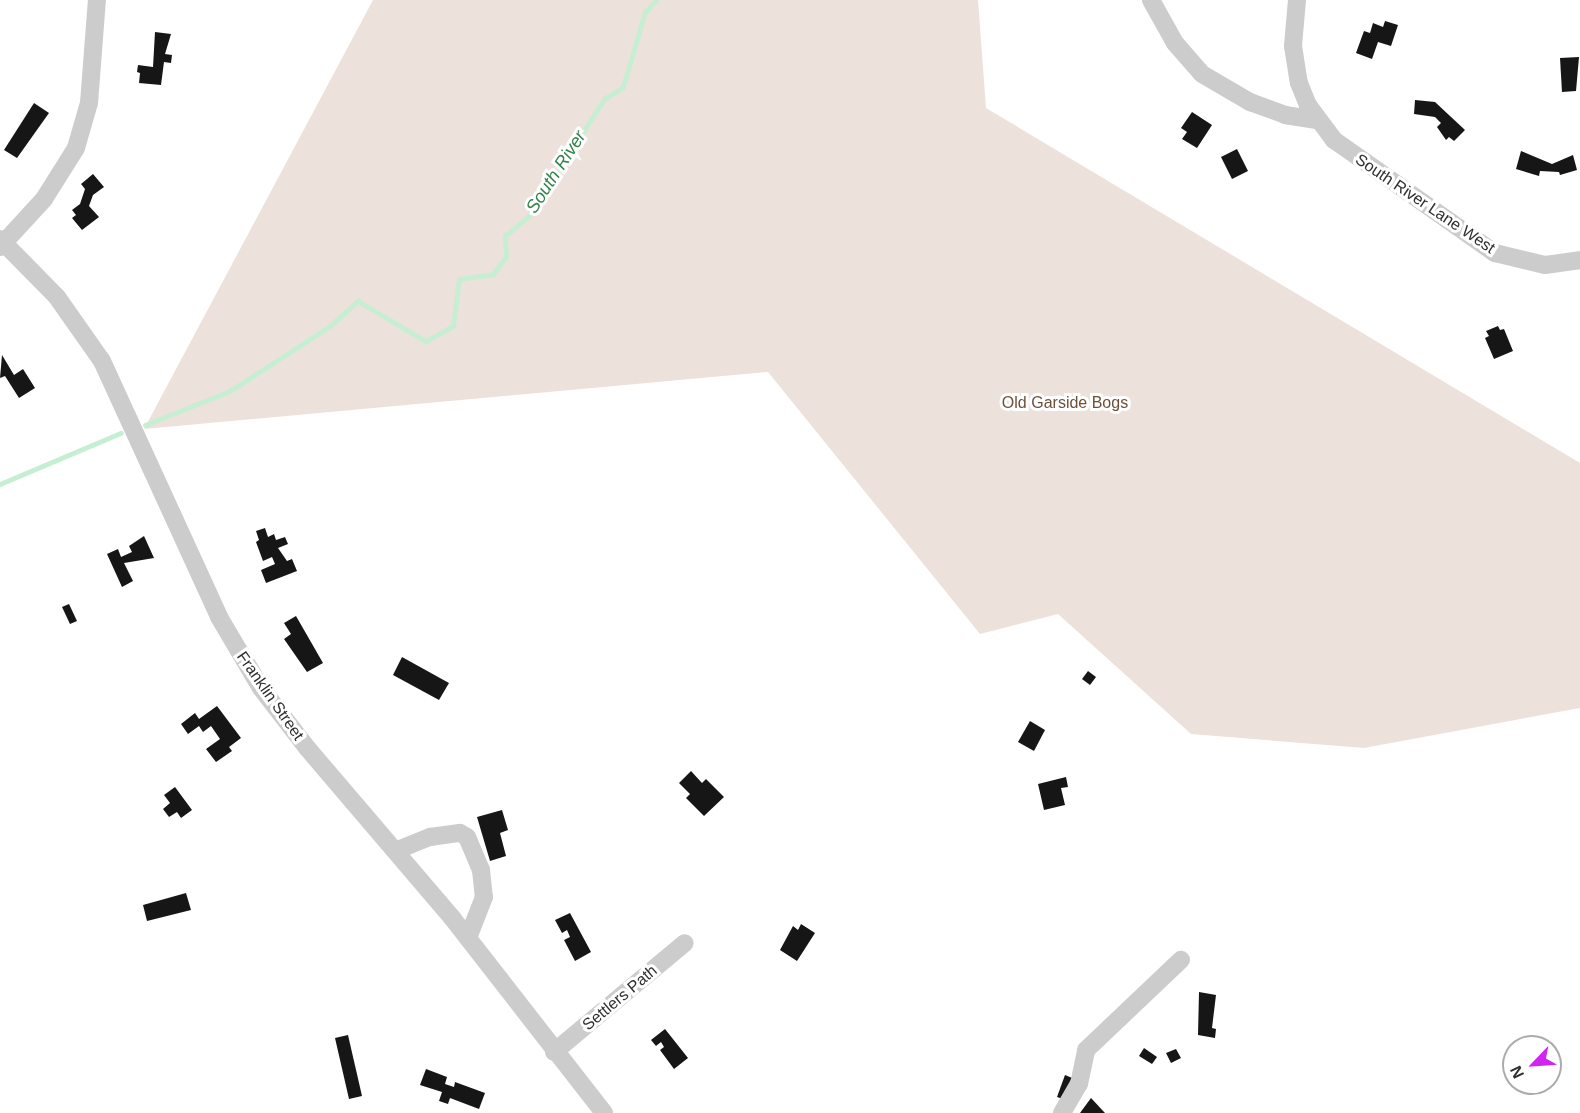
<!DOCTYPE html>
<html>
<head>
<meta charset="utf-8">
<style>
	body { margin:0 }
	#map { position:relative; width:1580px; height:1113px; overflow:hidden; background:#fff; font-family:Arial,sans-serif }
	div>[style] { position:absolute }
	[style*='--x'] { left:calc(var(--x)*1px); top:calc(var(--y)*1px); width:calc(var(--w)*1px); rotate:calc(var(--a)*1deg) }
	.green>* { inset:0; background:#ede2db }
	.stream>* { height:4.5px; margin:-2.25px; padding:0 2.25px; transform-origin:2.25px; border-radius:2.25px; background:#c6eed2 }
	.building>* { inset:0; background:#161616 }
	.minor>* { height:18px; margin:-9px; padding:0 9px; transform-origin:9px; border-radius:9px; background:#ccc }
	span { translate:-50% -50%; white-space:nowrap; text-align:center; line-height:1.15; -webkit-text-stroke:6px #fff; paint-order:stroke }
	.street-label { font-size:16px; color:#2f2f2f }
	.park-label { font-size:16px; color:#6e5039 }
	.water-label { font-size:18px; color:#318349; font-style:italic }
	.north { position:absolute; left:1502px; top:1035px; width:60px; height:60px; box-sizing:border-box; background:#fff; border:2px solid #acacac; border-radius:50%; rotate:245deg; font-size:16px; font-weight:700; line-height:24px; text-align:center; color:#2f2f2f }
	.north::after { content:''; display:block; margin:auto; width:21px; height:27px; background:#d025f2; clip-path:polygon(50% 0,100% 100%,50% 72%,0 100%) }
</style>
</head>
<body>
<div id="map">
	<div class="green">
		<i style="clip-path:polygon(373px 0,978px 0,986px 108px,1580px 463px,1580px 708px,1364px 748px,1191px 734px,1058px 614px,980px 634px,768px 372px,144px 429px)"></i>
	</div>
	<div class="stream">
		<i style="--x:145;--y:425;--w:92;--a:-21.8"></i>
		<i style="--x:230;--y:391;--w:119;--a:-33"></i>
		<i style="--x:330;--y:326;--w:38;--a:-42"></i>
		<i style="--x:358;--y:301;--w:79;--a:30.5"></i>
		<i style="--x:426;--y:341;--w:31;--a:-29"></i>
		<i style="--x:453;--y:326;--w:47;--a:-82.7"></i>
		<i style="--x:459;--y:279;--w:34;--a:-8"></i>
		<i style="--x:493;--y:274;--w:21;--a:-53"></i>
		<i style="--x:506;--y:257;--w:21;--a:-93"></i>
		<i style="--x:505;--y:236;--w:31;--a:-40"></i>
		<i style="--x:529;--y:216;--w:139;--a:-57.3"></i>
		<i style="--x:604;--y:99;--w:22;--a:-32"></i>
		<i style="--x:623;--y:87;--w:78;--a:-73.7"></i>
		<i style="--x:645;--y:12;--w:16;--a:-47"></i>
		<i style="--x:0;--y:484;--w:131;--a:-22.9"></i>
	</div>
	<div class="building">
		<i style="clip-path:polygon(1385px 21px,1398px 25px,1391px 46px,1378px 42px,1372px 59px,1356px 53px,1364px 31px,1370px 33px,1373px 23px,1383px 27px)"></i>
		<i style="clip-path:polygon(155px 32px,171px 34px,165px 54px,172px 55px,171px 63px,164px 62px,161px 85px,139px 83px,140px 73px,137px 72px,138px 65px,153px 67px)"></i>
		<i style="clip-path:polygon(1579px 57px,1576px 91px,1562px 92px,1560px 58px)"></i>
		<i style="clip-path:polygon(1415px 100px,1435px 102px,1465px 130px,1454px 141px,1449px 137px,1446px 140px,1437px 127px,1441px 123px,1435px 117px,1414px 114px)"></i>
		<i style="clip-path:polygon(34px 103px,49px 113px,17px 158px,4px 150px)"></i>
		<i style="clip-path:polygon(1192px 112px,1212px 125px,1197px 148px,1182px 139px,1187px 132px,1181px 128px)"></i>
		<i style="clip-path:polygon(1237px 149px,1248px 171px,1232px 179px,1221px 157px)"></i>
		<i style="clip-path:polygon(1521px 151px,1552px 164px,1573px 155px,1577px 170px,1560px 175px,1559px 172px,1540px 171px,1539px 176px,1516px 169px)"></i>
		<i style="clip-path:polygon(93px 174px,104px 187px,93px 195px,89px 206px,99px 217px,82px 230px,72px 218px,76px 215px,72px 210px,80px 204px,85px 189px,81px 184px)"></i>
		<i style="clip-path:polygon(1498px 326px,1500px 330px,1504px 329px,1513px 351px,1494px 359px,1485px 338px,1489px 336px,1486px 331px)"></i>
		<i style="clip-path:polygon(2px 355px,14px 375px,23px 369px,35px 388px,19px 398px,5px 376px,0 378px)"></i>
		<i style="clip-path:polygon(265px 528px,268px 537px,274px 534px,276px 540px,285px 537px,288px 544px,278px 548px,287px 561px,292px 559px,297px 571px,266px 583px,261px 570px,275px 564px,272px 557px,263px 561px,256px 542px,259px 540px,256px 531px)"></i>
		<i style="clip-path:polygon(144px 536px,154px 558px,124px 563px,133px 581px,122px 587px,107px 554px,118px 549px,121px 557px,132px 552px,129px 546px)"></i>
		<i style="clip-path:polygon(69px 604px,77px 621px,70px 624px,62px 607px)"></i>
		<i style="clip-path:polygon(296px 616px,323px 663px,307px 672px,284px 639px,291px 634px,284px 623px)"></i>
		<i style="clip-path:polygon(402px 657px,449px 683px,439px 700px,393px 675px)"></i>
		<i style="clip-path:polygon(1088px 671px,1096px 677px,1090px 685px,1082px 679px)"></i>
		<i style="clip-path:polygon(217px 706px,241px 738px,229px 747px,232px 751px,216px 762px,206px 749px,220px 739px,211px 726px,203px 732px,199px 726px,188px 734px,181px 724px,195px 713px,199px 719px)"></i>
		<i style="clip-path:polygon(1030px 721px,1045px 730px,1034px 751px,1018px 742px)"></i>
		<i style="clip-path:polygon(691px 771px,702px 783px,706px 779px,724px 797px,704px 816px,686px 798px,690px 794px,679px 783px)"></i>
		<i style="clip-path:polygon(1066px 777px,1068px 787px,1061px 788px,1065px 805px,1044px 810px,1038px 784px)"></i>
		<i style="clip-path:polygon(175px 787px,192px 810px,181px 818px,177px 812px,169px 817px,163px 809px,170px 803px,164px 795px)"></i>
		<i style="clip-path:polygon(502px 810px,508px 830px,500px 833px,506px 856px,490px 861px,477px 817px)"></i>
		<i style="clip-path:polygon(186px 893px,191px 910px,147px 921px,143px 905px)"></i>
		<i style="clip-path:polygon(570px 913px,591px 952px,575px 961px,564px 940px,570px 937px,567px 930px,562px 933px,555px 920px)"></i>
		<i style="clip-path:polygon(801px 924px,815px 933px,797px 961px,780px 950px,793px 926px,798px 930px)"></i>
		<i style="clip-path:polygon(1199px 992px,1216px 995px,1212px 1028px,1216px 1029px,1215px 1038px,1198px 1035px)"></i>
		<i style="clip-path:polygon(665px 1029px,688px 1058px,674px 1069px,660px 1050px,664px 1047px,661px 1042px,656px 1046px,651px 1040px)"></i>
		<i style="clip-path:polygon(348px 1035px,362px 1096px,349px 1099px,335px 1038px)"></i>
		<i style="clip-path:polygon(1144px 1048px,1157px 1057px,1152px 1064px,1139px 1056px)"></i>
		<i style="clip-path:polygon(1176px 1049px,1181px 1058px,1171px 1063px,1166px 1053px)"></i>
		<i style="clip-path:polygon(426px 1069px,447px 1077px,445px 1084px,454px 1087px,455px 1082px,485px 1093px,479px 1109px,450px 1098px,448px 1104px,439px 1101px,442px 1092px,420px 1085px)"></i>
		<i style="clip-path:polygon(1065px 1075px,1077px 1080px,1069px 1101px,1057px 1097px)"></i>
		<i style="clip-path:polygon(1091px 1098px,1105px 1113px,1080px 1113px)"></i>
	</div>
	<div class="minor">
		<i style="--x:1151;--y:0;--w:49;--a:60.8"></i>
		<i style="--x:1175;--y:43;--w:41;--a:48.9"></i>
		<i style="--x:1202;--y:74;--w:56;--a:30.3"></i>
		<i style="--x:1250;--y:102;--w:37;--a:20"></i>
		<i style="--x:1285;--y:115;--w:32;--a:9"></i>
		<i style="--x:1297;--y:0;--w:46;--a:95"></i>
		<i style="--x:1293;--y:46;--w:37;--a:81"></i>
		<i style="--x:1299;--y:83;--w:24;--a:68"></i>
		<i style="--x:1308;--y:105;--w:44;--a:53.4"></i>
		<i style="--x:1334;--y:140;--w:197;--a:35.1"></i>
		<i style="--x:1495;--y:253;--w:51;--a:13.5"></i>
		<i style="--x:1545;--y:265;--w:35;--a:-8"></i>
		<i style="--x:0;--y:239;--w:81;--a:45.5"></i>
		<i style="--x:57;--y:297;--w:78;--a:54.9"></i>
		<i style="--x:102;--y:361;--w:281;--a:65.4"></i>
		<i style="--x:219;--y:617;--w:82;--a:59.4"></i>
		<i style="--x:261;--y:688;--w:77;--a:52.4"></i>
		<i style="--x:308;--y:749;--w:223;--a:49.5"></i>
		<i style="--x:453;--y:919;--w:246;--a:52.1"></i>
		<i style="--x:0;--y:247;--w:65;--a:-47.5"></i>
		<i style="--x:44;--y:199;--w:60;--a:-57.9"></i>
		<i style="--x:76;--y:148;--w:47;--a:-73.9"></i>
		<i style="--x:89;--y:103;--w:103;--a:-85.6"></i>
		<i style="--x:395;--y:851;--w:38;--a:-22"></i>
		<i style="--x:430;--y:837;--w:30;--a:-8"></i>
		<i style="--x:460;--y:833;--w:8;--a:30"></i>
		<i style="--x:467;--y:837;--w:36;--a:67"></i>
		<i style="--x:481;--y:870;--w:27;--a:84"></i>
		<i style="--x:484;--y:897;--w:44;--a:111.3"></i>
		<i style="--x:554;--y:1052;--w:170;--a:-39.8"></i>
		<i style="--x:1062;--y:1113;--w:34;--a:-60"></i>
		<i style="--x:1079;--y:1084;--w:35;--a:-78"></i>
		<i style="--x:1086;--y:1050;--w:131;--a:-43.5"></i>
	</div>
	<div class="street-label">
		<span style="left:1425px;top:204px;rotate:34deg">South River Lane West</span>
		<span style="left:270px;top:696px;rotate:55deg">Franklin Street</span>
		<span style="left:620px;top:998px;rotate:-40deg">Settlers Path</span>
	</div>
	<div class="park-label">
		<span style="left:1065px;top:403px">Old Garside Bogs</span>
	</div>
	<div class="water-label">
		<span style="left:556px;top:172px;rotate:-57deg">South River</span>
	</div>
	<div class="north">N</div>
</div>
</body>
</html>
